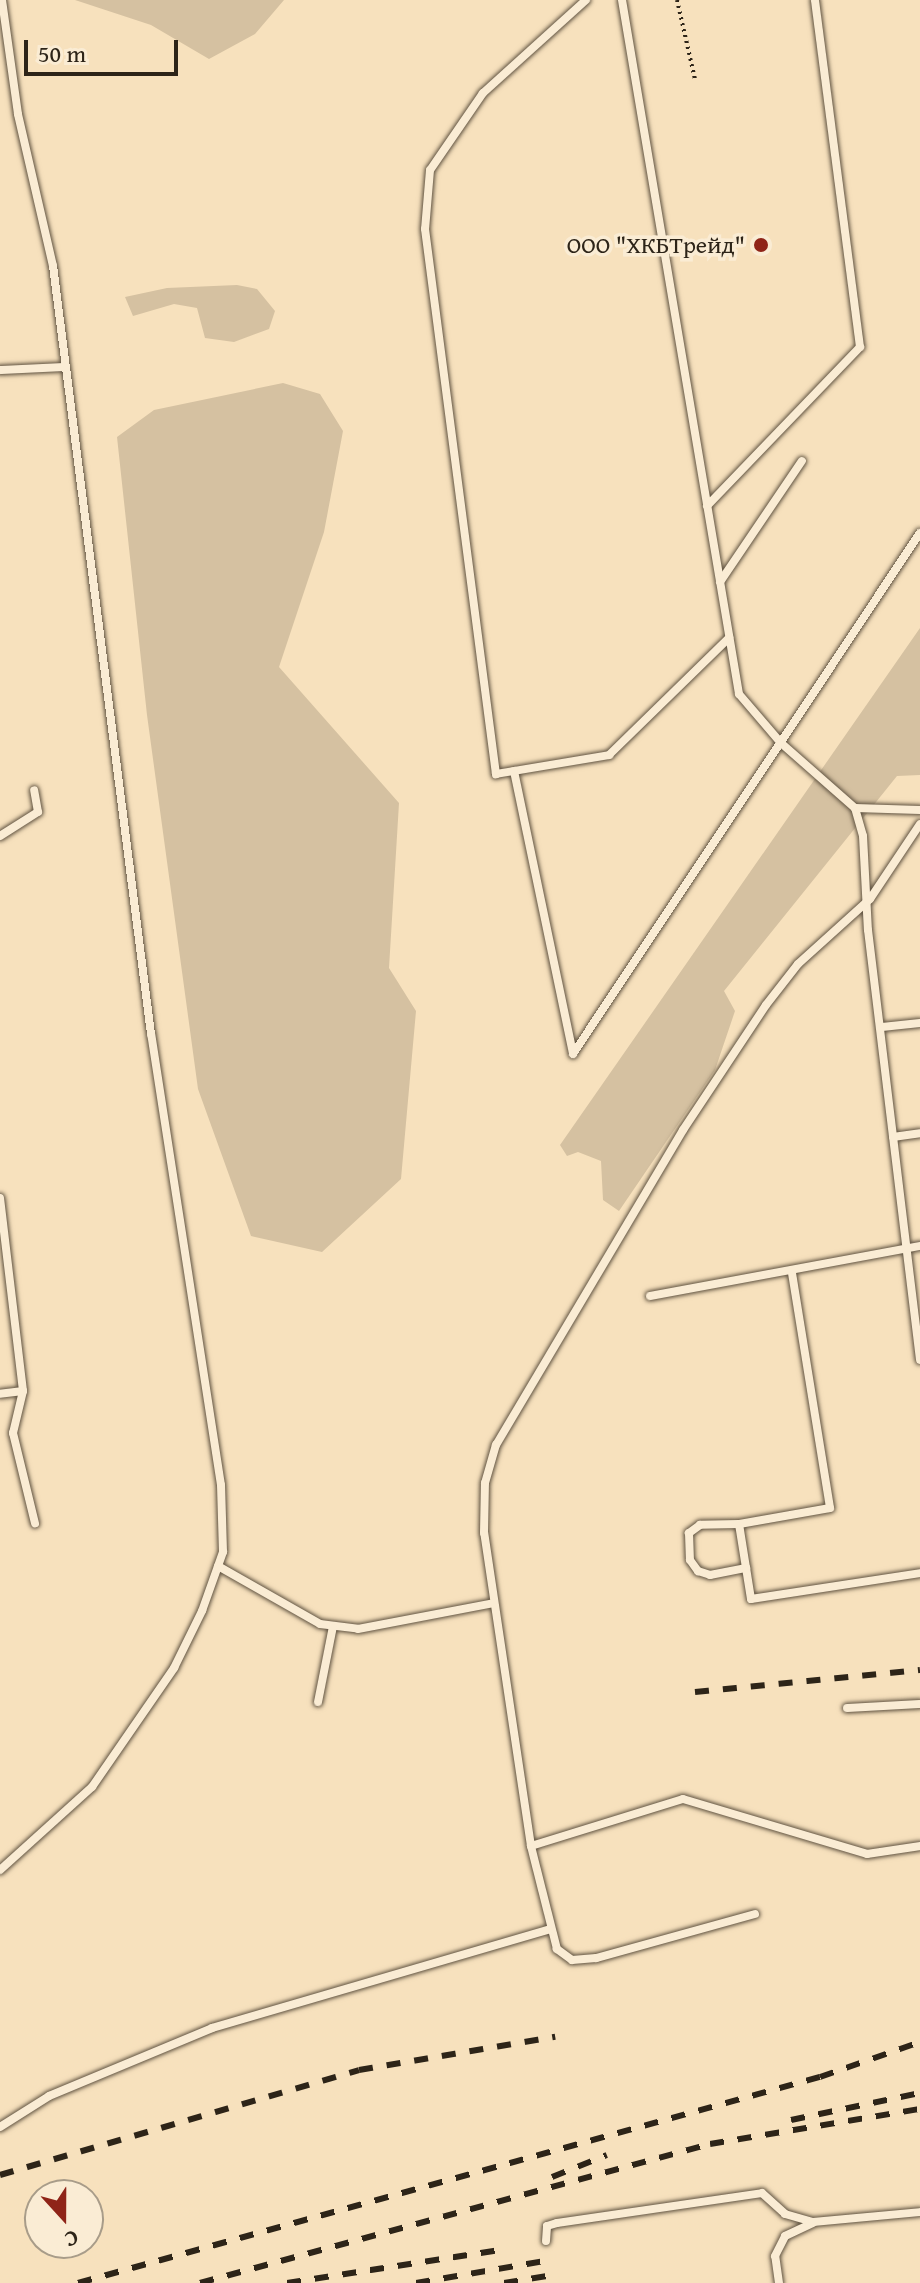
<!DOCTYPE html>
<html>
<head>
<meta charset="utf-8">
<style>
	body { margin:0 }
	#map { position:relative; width:920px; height:2283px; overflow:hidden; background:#f7e1bd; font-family:"Gentium Book Plus",serif }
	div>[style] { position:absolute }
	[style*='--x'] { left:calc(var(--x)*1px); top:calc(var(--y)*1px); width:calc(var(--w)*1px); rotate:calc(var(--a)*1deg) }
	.green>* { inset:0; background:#d5c1a1 }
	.path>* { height:4px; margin-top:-2px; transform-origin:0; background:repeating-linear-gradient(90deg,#2d2418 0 2px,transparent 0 6px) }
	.roads { filter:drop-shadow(0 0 2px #605341) drop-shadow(0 0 2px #605341) }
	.lane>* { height:8px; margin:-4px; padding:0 4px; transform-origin:4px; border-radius:4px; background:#faecd4 }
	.rail>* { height:6px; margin-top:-3px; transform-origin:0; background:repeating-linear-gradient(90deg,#2d2418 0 14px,transparent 0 28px) }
	.dots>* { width:22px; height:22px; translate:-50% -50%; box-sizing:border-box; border:4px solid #faecd4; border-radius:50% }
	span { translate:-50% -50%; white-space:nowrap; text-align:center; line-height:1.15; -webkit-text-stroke:7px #faecd4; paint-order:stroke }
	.poi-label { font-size:24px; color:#2d2418 }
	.right { translate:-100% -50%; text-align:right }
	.north { position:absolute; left:24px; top:2179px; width:80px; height:80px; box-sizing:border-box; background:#faecd4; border:2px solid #a89c89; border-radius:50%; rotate:159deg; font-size:22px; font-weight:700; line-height:32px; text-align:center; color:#2d2418 }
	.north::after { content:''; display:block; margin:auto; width:28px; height:36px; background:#8f2418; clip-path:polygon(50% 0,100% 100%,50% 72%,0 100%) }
	.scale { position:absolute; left:24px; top:40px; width:154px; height:36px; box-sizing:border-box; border:4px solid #2d2418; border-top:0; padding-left:10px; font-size:24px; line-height:28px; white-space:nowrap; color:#2d2418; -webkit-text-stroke:6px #faecd4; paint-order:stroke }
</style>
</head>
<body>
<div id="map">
	<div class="green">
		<i style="clip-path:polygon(75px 0,284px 0,255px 34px,209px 59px,151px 25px)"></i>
		<i style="clip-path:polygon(237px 285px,257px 289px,275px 311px,269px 329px,234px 342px,205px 338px,197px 308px,174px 304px,133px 316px,125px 297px,167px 288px)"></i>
		<i style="clip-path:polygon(283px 383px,320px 394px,343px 431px,324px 532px,279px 667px,399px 803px,389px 968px,416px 1011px,401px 1179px,322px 1252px,251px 1236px,198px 1089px,147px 715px,117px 437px,154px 410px)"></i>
		<i style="clip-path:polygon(920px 628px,920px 775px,897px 776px,724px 991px,735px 1011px,715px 1070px,619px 1211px,603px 1200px,601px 1161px,578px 1152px,567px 1156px,560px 1145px)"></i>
	</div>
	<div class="path">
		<i style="--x:677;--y:0;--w:81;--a:77.2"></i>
	</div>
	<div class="roads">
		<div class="lane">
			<i style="--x:586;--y:0;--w:139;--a:137.9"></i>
			<i style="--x:483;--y:93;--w:93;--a:124.5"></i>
			<i style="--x:430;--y:170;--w:59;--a:94.8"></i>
			<i style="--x:425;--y:229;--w:550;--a:82.58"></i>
			<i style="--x:496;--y:774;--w:115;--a:-9.5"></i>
			<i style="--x:609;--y:755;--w:168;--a:-44.3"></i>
			<i style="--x:622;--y:0;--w:704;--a:80.43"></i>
			<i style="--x:739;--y:694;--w:65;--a:49.4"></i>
			<i style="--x:781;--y:743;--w:98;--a:41.3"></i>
			<i style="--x:855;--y:808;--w:29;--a:74"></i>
			<i style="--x:863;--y:836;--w:94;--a:87"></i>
			<i style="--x:868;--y:930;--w:433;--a:83.1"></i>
			<i style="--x:0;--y:370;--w:65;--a:-2.6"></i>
			<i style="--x:707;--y:506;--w:221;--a:-46.1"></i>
			<i style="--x:860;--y:347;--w:350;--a:-97.4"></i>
			<i style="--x:720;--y:582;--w:146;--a:-55.9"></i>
			<i style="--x:514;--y:771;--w:289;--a:78.2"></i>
			<i style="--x:855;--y:808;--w:65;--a:1.8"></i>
			<i style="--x:0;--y:836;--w:45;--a:-32.3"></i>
			<i style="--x:38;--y:812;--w:22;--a:-100"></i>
			<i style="--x:882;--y:1027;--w:38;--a:-6"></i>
			<i style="--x:573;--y:1054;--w:626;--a:-56.34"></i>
			<i style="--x:893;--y:1137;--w:27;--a:-8"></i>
			<i style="--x:0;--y:1198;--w:194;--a:83.2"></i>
			<i style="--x:23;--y:1391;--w:23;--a:173"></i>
			<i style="--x:792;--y:1273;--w:238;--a:80.8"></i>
			<i style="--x:830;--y:1508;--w:92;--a:170"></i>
			<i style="--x:739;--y:1524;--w:76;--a:80.9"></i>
			<i style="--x:751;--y:1599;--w:171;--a:-8.7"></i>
			<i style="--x:650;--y:1296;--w:275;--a:-10.5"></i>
			<i style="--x:23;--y:1391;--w:43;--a:103.4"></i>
			<i style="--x:13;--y:1433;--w:93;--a:76.3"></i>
			<i style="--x:739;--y:1524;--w:39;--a:179"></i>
			<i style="--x:700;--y:1525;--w:14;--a:144"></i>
			<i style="--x:689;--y:1533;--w:27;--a:88"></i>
			<i style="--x:690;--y:1560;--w:14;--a:54"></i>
			<i style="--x:698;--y:1571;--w:13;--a:18"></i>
			<i style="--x:710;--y:1575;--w:37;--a:-11"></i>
			<i style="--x:218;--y:1566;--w:117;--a:29.6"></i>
			<i style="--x:320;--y:1624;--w:38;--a:7"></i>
			<i style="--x:358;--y:1629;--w:138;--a:-10.8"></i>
			<i style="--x:318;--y:1702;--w:77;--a:-78.8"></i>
			<i style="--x:847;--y:1708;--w:73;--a:-3.1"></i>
			<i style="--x:531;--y:1846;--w:159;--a:-17.2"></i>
			<i style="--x:683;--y:1799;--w:192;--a:16.6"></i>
			<i style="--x:867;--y:1854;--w:54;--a:-8.6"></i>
			<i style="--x:0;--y:1870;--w:124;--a:-42.1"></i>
			<i style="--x:92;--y:1787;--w:145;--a:-55.4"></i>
			<i style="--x:174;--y:1668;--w:64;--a:-63.8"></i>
			<i style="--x:202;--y:1611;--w:63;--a:-70.4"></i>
			<i style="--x:223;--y:1552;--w:67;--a:-91.7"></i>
			<i style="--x:221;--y:1485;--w:456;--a:-98.8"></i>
			<i style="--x:151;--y:1034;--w:774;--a:-97.27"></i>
			<i style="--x:53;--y:266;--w:156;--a:-103"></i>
			<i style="--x:18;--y:114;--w:115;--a:-98"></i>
			<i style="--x:755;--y:1914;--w:165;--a:164.5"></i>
			<i style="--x:596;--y:1958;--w:24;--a:175"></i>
			<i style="--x:572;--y:1960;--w:19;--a:-144"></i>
			<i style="--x:557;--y:1949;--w:106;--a:-104.2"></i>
			<i style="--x:531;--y:1846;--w:317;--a:-98.5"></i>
			<i style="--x:484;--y:1533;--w:50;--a:-88.9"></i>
			<i style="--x:485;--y:1483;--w:40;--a:-74"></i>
			<i style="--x:496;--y:1445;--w:366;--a:-59.3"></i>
			<i style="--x:683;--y:1130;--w:150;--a:-56.4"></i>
			<i style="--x:766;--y:1005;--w:52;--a:-52"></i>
			<i style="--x:798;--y:964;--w:97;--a:-42.1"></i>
			<i style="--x:870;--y:899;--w:90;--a:-56.3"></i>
			<i style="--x:0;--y:2127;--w:58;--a:-32.3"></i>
			<i style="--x:49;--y:2096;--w:177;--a:-22.6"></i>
			<i style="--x:212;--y:2028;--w:352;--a:-16.3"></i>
			<i style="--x:546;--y:2241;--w:15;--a:-86"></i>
			<i style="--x:547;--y:2226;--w:10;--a:-17"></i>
			<i style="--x:557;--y:2223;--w:207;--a:-8.3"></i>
			<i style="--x:762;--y:2193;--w:31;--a:42"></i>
			<i style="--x:785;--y:2214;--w:29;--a:16"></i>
			<i style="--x:813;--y:2222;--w:107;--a:-5.3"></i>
			<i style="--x:779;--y:2283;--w:27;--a:-98"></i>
			<i style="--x:775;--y:2256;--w:22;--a:-63"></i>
			<i style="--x:785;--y:2236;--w:31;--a:-25"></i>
		</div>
	</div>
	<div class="rail">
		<i style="--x:695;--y:1692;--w:226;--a:-5.6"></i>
		<i style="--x:791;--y:2120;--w:132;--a:-11.8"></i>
		<i style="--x:0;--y:2175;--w:374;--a:-16.3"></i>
		<i style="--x:359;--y:2070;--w:199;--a:-9.6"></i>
		<i style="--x:552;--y:2177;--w:59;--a:-21.8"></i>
		<i style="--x:78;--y:2283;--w:770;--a:-15.52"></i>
		<i style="--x:820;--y:2077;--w:106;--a:-19.3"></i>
		<i style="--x:200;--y:2283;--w:529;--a:-15.25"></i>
		<i style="--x:710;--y:2144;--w:213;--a:-9.5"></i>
		<i style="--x:287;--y:2283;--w:222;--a:-8.8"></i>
		<i style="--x:416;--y:2283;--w:137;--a:-9.7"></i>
		<i style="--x:504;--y:2283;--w:50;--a:-9.3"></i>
	</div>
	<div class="dots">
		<i style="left:761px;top:245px;background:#8f2418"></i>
	</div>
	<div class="poi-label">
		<span class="right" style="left:745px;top:245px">ООО "ХКБТрейд"</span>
	</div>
	<div class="north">С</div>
	<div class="scale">50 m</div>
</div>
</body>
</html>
